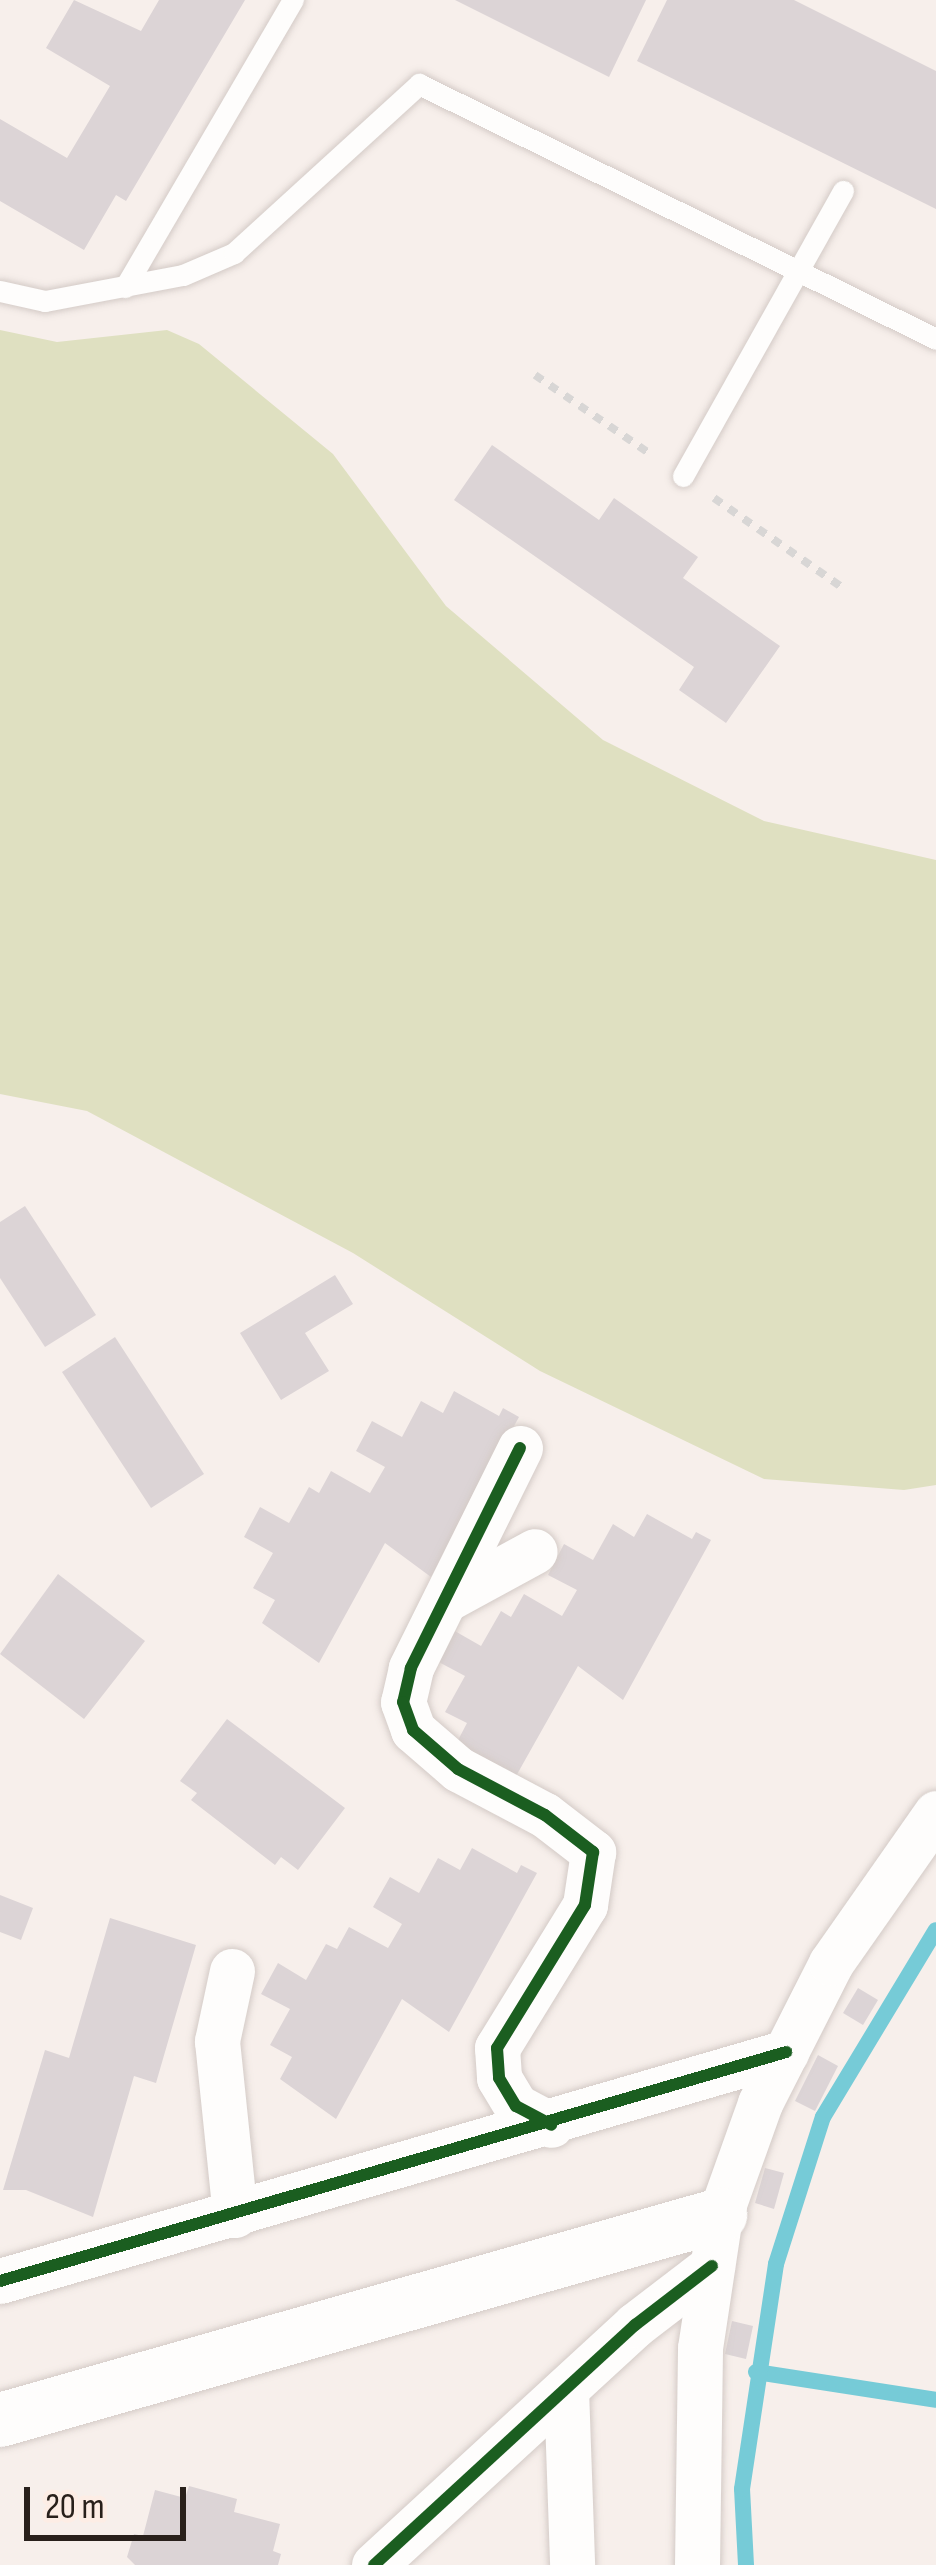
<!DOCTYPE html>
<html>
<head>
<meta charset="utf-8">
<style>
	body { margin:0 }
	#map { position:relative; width:936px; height:2565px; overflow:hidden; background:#f7efeb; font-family:"Sofia Sans Condensed",sans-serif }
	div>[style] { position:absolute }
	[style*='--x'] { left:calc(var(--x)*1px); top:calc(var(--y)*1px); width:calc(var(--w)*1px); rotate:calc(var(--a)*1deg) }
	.green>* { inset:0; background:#dfe0c1 }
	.stream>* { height:16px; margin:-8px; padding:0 8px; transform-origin:8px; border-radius:8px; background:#76cbd7 }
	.building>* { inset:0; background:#dcd4d6 }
	.path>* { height:8px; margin-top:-4px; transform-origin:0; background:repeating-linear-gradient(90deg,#d8d6d5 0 9px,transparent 0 18px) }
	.roads { filter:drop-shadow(0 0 3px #d4cbc7) drop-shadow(0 0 3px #d4cbc7) }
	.service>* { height:21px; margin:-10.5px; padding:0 10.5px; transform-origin:10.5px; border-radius:10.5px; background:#fefdfc }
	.minor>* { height:45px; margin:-22.5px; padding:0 22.5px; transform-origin:22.5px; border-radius:22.5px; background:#fefdfc }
	.tertiary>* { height:54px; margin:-27px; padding:0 27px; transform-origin:27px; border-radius:27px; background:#fefdfc }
	.cycleway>* { height:12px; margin:-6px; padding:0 6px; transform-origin:6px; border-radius:6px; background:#1b5e20 }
	span { translate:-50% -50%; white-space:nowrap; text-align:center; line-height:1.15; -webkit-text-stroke:10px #fdede5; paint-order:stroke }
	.scale { position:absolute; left:24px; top:2487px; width:162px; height:54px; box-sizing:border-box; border:6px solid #29201b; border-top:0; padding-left:15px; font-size:36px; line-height:42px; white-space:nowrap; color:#29201b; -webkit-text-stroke:9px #fdede5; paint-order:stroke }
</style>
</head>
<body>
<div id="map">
	<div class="green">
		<i style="clip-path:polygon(0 330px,57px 342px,167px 330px,199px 344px,333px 454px,446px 606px,603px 740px,764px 821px,936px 860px,936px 1485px,904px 1490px,764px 1479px,540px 1371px,353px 1253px,87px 1111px,0 1094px)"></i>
	</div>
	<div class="stream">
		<i style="--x:756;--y:2372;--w:182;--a:8.8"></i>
		<i style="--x:746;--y:2565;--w:76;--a:-93"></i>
		<i style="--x:742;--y:2489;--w:228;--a:-81.4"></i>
		<i style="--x:776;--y:2264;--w:154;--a:-72.3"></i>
		<i style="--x:823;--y:2117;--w:218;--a:-58.9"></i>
	</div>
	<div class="building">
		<i style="clip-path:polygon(74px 0,141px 31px,159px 0,245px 0,126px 201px,116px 195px,84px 250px,0 201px,0 119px,67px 158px,110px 86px,46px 48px)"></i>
		<i style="clip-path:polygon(455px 0,646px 0,609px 77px)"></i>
		<i style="clip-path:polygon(667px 0,794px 0,936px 71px,936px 209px,637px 61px)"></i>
		<i style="clip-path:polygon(492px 445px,599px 520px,614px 498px,698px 557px,683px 578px,780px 646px,726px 723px,679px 690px,694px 667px,454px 500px)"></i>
		<i style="clip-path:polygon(25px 1206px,96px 1315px,45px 1347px,0 1278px,0 1222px)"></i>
		<i style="clip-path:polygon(335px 1275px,353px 1304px,305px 1333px,329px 1371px,281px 1400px,240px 1333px)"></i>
		<i style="clip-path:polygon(115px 1337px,204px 1474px,151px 1508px,62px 1372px)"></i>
		<i style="clip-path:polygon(454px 1391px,499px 1416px,503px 1408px,519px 1417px,431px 1577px,385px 1543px,319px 1663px,262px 1623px,275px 1600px,253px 1588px,273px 1553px,244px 1537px,260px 1507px,289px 1523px,309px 1487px,319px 1493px,331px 1471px,370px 1493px,385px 1467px,356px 1451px,372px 1421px,402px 1437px,421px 1401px,443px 1413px)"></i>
		<i style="clip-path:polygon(647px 1514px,692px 1539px,696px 1532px,711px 1540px,623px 1700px,578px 1666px,511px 1785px,455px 1746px,467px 1723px,445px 1712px,465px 1676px,435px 1660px,453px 1630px,481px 1646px,501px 1611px,511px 1617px,524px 1594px,562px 1616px,577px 1590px,548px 1575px,564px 1544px,593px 1560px,613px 1524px,634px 1537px)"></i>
		<i style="clip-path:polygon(58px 1574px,145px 1641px,84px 1719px,0 1654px)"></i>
		<i style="clip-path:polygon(227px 1719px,345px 1808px,298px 1870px,281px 1857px,275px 1865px,191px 1800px,197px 1793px,180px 1781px)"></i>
		<i style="clip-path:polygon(472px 1848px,517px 1873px,521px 1865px,537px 1873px,449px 2032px,402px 1999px,336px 2119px,280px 2079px,292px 2057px,270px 2045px,290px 2009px,261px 1994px,278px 1963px,306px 1980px,326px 1944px,337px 1949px,349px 1927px,388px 1948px,402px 1924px,373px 1907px,390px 1877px,419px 1893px,438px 1858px,460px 1870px)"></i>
		<i style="clip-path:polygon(0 1895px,33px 1908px,21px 1940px,0 1932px)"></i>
		<i style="clip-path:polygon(110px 1918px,196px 1945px,156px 2083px,134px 2076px,93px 2217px,26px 2190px,3px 2190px,45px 2050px,69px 2058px)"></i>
		<i style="clip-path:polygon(858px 1988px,878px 2000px,863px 2025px,843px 2013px)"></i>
		<i style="clip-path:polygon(818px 2055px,838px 2066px,815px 2111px,795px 2101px)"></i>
		<i style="clip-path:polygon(765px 2168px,784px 2173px,774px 2209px,755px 2203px)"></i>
		<i style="clip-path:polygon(732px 2321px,753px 2326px,746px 2359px,725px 2354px)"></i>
		<i style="clip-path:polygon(189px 2486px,237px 2499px,234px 2512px,280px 2524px,273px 2551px,281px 2554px,278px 2565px,135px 2565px,127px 2557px,134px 2534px,143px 2536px,155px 2490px,185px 2498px)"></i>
	</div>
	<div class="path">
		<i style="--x:535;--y:375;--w:142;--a:34.4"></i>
		<i style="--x:714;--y:498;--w:154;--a:34.9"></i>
	</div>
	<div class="roads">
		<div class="service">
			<i style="--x:125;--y:287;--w:333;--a:-59.7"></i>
			<i style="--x:0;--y:291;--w:46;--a:12.5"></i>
			<i style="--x:45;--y:301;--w:140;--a:-10.7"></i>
			<i style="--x:183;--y:275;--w:56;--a:-23.3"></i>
			<i style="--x:234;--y:253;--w:251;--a:-42.4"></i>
			<i style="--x:419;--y:84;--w:576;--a:26.25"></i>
			<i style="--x:683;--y:476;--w:327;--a:-60.7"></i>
		</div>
		<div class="minor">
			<i style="--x:520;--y:1448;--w:246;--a:116.4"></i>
			<i style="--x:411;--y:1668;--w:35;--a:103"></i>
			<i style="--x:403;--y:1702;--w:30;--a:70"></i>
			<i style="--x:413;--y:1730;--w:60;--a:40.9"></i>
			<i style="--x:458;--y:1769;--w:98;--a:27.9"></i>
			<i style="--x:545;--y:1815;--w:61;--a:37.6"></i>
			<i style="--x:593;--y:1852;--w:54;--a:98.6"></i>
			<i style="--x:585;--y:1905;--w:168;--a:121.6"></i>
			<i style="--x:497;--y:2048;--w:30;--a:86"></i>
			<i style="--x:499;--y:2078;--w:33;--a:59"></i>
			<i style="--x:516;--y:2106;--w:40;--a:28"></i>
			<i style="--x:445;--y:1600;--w:102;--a:-28.6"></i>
			<i style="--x:232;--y:1971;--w:72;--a:102.1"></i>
			<i style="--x:217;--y:2041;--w:175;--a:84.1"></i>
			<i style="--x:0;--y:2281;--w:819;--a:-16.24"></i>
			<i style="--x:566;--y:2389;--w:176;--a:88"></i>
			<i style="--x:374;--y:2565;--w:355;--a:-42.6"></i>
			<i style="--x:635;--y:2325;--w:97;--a:-37.5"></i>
			<i style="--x:697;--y:2565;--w:217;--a:-89.2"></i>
			<i style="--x:700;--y:2348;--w:134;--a:-81.4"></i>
			<i style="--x:720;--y:2215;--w:119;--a:-70.3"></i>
			<i style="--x:760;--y:2103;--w:157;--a:-63.1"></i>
			<i style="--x:831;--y:1963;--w:183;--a:-55"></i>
		</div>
		<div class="tertiary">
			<i style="--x:0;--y:2420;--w:749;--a:-15.89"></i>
		</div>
	</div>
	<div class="cycleway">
		<i style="--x:520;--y:1448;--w:246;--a:116.4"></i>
		<i style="--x:411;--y:1668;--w:35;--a:103"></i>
		<i style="--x:403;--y:1702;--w:30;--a:70"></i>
		<i style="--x:413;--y:1730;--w:60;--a:40.9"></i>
		<i style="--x:458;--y:1769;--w:98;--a:27.9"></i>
		<i style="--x:545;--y:1815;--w:61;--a:37.6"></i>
		<i style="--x:593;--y:1852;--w:54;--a:98.6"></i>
		<i style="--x:585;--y:1905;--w:168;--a:121.6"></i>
		<i style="--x:497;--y:2048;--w:30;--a:86"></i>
		<i style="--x:499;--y:2078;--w:33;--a:59"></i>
		<i style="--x:516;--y:2106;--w:40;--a:28"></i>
		<i style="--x:0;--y:2281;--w:819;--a:-16.24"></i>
		<i style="--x:374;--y:2565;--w:355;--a:-42.6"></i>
		<i style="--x:635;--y:2325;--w:97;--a:-37.5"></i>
	</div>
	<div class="scale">20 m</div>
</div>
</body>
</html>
